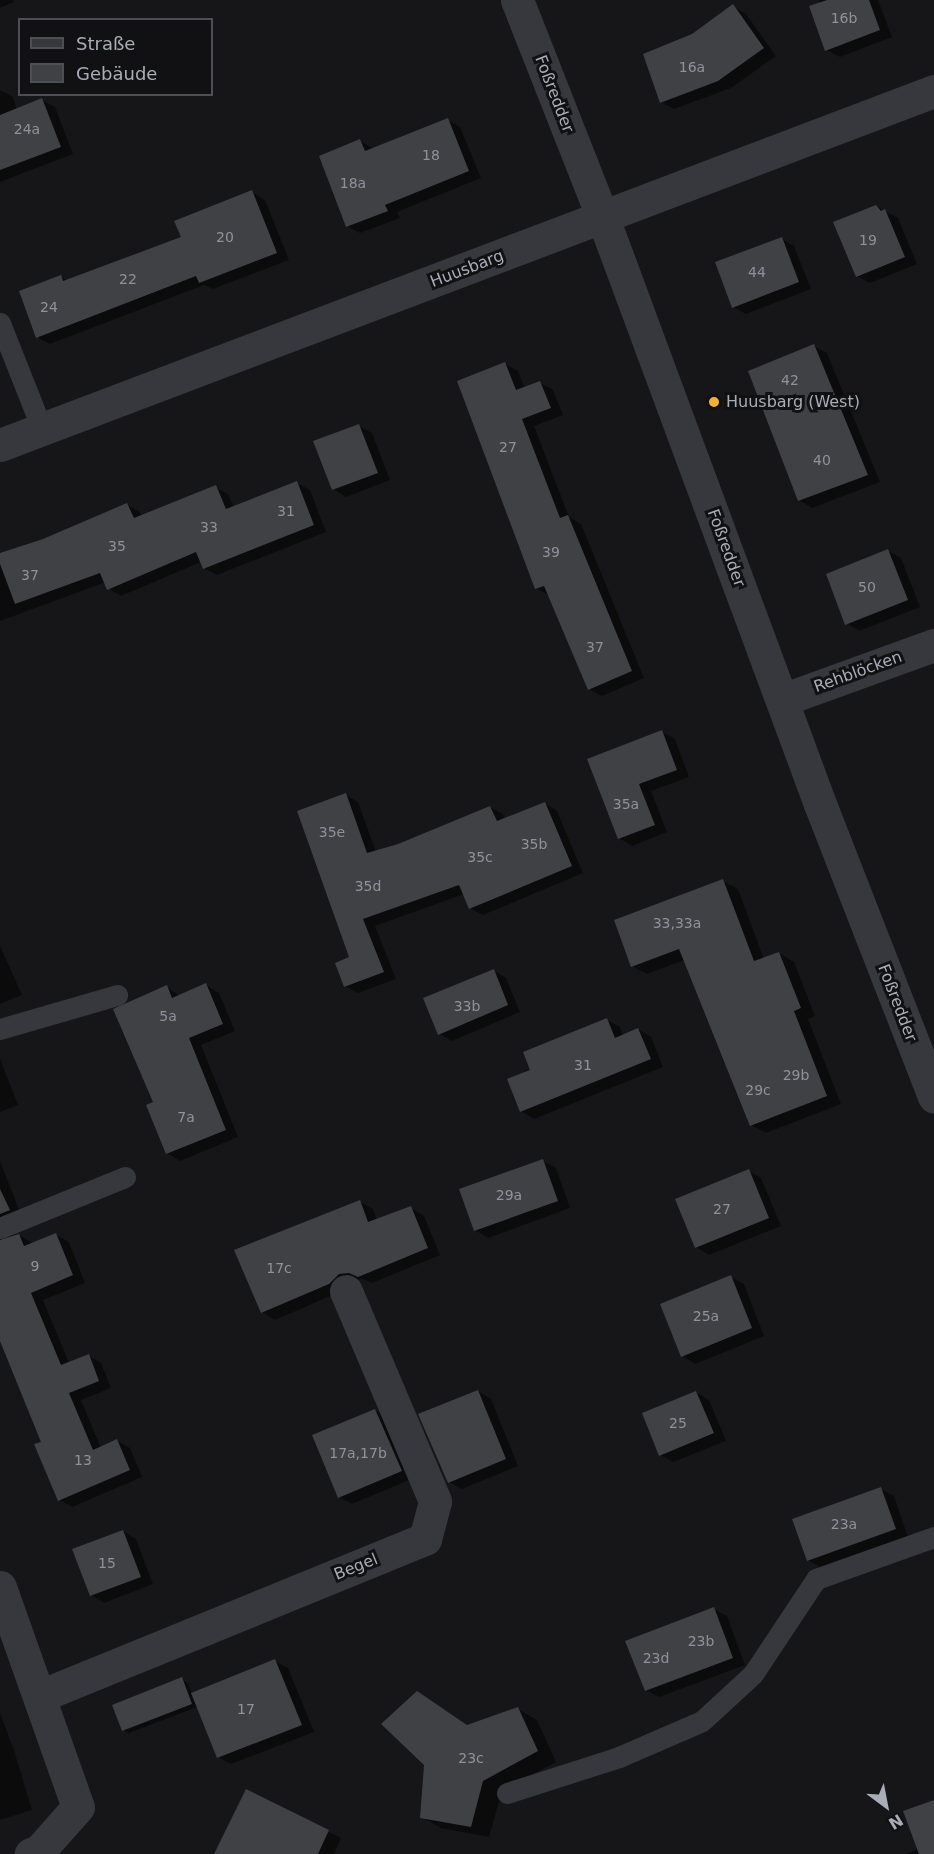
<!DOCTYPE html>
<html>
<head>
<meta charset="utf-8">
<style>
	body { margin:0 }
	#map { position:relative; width:934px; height:1854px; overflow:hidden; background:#161618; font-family:"DejaVu Sans",sans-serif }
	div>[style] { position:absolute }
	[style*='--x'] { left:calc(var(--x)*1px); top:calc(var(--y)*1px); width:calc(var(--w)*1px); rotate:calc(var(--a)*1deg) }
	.shadow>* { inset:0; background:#0007 }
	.building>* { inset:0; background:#404145 }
	.lane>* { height:21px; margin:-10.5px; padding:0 10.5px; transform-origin:10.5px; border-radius:10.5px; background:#37383d }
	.street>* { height:33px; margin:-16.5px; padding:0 16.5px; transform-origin:16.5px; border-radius:16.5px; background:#37383d }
	.dots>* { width:16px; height:16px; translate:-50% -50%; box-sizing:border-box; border:3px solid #111113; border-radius:50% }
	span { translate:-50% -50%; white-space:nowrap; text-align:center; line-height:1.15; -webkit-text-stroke:6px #111113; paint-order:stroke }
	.number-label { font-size:14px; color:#8e929b }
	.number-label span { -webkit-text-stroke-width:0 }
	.street-label { font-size:16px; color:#a8adb8 }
	.poi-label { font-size:16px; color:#a8adb8 }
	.left { translate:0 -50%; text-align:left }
	.legend { position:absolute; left:18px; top:18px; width:195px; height:78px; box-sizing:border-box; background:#111113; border:2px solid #4d4f55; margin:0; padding:8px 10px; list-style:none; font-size:18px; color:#a8adb8 }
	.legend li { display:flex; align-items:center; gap:12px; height:30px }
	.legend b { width:30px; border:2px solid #4d4f55 }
	.north { position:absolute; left:856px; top:1776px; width:60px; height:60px; -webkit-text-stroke:4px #111113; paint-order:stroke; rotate:148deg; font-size:16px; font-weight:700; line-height:24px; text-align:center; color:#a8adb8 }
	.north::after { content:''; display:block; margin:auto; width:21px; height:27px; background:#a8adb8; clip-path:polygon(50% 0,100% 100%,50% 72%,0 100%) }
</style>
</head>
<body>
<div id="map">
	<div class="shadow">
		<i style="clip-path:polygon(0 0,13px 0,14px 2px,0 8px)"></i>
		<i style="clip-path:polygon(819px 0,878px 0,892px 37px,840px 57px,827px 50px)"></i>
		<i style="clip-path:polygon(733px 6px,746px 14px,776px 56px,731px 88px,674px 109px,661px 102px,693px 35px)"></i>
		<i style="clip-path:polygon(0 90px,13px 97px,17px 110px,42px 100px,55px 107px,73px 154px,0 182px)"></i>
		<i style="clip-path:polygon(448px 120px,460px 127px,481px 178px,397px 212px,400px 218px,360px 233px,347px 226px,360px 141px,374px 149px)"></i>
		<i style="clip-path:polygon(252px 192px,265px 200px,289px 260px,213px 289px,204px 285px,50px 344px,37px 337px,61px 277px,68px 281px,183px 238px)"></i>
		<i style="clip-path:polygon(876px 206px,898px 218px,917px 264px,870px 283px,857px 276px)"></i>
		<i style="clip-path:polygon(782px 239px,794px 246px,811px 289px,746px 314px,733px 307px)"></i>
		<i style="clip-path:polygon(814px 346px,827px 353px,880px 482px,812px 508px,799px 500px)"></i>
		<i style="clip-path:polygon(505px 364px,518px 371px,525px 389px,540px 383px,553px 390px,563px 415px,534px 426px,569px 517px,581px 524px,644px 678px,602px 696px,589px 689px,550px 596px,536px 588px)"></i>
		<i style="clip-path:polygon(359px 426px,372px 433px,390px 480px,346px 497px,333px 489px)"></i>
		<i style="clip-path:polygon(297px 483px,310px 490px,326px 532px,217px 575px,204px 568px,201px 562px,121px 596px,108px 588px,106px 582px,0 621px,0 554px,44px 540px,127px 505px,140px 512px,142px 517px,215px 487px,228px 494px,234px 508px)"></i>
		<i style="clip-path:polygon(888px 551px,901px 558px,920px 607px,859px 631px,847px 623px)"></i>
		<i style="clip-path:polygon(662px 732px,675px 739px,689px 777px,651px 791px,667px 832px,632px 846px,619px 838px,589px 760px)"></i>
		<i style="clip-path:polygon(346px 795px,358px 802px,376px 852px,398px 845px,490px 807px,503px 814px,505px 820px,544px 803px,557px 811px,583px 873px,483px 915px,470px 908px,464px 894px,375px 926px,396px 979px,358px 993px,345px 986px,351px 958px)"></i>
		<i style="clip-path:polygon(723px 881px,738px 889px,764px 959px,779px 953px,794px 962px,815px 1016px,808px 1019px,841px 1104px,766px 1133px,751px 1125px,685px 960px,647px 974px,632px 966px)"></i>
		<i style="clip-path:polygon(0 946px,22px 995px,0 1004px)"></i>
		<i style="clip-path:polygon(493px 970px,506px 978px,520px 1012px,452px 1041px,439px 1034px)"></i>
		<i style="clip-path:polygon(206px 985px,219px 993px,235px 1031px,201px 1045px,238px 1137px,180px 1161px,167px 1153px,167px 987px,180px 996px)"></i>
		<i style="clip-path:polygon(607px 1020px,620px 1027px,623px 1036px,638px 1029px,651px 1037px,663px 1067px,534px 1119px,521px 1111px,532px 1071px)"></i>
		<i style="clip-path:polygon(0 1059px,18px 1105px,0 1112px)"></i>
		<i style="clip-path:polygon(0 1161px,22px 1217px,3px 1227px,0 1242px,19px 1235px,32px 1243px,56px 1235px,69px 1242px,85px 1283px,43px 1300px,69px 1363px,89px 1356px,101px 1363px,111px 1388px,81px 1400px,101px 1448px,117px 1441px,130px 1448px,142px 1477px,72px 1507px,60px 1500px,43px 1442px,0 1326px)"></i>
		<i style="clip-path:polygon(543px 1161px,556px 1168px,570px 1208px,488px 1238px,475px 1230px)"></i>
		<i style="clip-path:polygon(749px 1171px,761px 1178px,781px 1226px,709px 1255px,696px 1247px)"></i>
		<i style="clip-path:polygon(360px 1202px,373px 1209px,377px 1220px,411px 1208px,424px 1216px,440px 1255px,372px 1283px,363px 1279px,352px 1280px,342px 1291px,275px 1320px,262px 1312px)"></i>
		<i style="clip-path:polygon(731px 1277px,744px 1284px,764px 1336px,695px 1364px,683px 1356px)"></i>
		<i style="clip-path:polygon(478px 1391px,491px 1399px,518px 1466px,462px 1489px,449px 1482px)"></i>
		<i style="clip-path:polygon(696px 1392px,709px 1400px,726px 1441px,673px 1462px,660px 1455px)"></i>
		<i style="clip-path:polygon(375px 1410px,388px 1418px,414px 1478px,352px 1504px,339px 1497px)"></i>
		<i style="clip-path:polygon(881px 1489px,894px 1496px,908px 1537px,821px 1568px,808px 1560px)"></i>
		<i style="clip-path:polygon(123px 1531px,136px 1539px,153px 1584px,104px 1603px,91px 1595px)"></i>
		<i style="clip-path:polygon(714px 1609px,727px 1616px,745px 1665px,659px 1697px,646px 1690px)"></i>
		<i style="clip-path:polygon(275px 1661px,288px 1668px,314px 1732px,231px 1764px,218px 1757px,197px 1707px,129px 1733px,123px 1730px,182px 1679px,188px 1683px,192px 1694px)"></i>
		<i style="clip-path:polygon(417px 1692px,469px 1726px,518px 1709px,537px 1720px,556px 1762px,502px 1791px,489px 1837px,441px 1828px,422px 1817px,425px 1764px)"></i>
		<i style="clip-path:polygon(0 1713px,14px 1750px,32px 1810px,0 1820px)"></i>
		<i style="clip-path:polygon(246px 1791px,341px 1838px,334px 1854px,225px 1854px)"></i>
		<i style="clip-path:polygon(934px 1803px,934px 1854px,905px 1854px,919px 1849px)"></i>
	</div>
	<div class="building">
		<i style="clip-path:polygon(827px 0,869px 0,880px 30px,825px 51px,809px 6px)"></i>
		<i style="clip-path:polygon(733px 4px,764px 48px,718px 81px,660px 103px,643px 54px,692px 34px)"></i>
		<i style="clip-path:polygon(42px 98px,61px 147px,0 170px,0 115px)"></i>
		<i style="clip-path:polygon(448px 118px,469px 171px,385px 205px,388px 211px,346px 227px,319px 156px,360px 139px,365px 151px)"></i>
		<i style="clip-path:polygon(252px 190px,277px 253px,199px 283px,196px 276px,36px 338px,19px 291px,61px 275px,63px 281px,181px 237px,174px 221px)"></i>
		<i style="clip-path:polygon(876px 205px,881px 211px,885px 209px,905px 257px,856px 277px,833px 222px)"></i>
		<i style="clip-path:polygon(782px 237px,799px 282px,732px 308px,715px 262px)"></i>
		<i style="clip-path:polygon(814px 344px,868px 475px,798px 501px,748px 371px)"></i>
		<i style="clip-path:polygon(505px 362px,516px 390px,540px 381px,551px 408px,522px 419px,560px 518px,568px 515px,632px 671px,588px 690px,544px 586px,535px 589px,457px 381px)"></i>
		<i style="clip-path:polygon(359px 424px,378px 473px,332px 490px,313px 441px)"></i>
		<i style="clip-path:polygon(297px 481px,314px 525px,203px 569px,196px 552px,107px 590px,100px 573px,15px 604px,0 564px,0 553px,43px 539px,127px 503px,134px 518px,216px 485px,226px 509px)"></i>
		<i style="clip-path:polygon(888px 549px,908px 600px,845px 625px,826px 574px)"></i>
		<i style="clip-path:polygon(662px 730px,677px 770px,639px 784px,655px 825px,618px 839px,587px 759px)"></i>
		<i style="clip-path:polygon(346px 793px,367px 853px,398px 844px,490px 806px,497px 821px,545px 802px,572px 866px,469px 909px,459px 885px,363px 919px,384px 972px,344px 987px,335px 963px,349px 957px,297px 811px)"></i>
		<i style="clip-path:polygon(723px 879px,754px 961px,779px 952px,801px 1008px,794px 1011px,827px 1096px,750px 1126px,679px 949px,631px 967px,614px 920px)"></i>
		<i style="clip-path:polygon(494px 969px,508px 1005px,438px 1035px,423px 998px)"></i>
		<i style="clip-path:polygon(206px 983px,223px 1024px,189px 1038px,226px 1130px,166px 1154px,146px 1105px,153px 1102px,113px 1009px,167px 985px,172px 998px)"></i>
		<i style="clip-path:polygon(607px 1018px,615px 1038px,638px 1028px,651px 1059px,520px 1112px,507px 1079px,530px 1070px,523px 1052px)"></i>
		<i style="clip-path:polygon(543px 1159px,558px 1201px,474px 1231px,459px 1189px)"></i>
		<i style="clip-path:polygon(749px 1169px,769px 1218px,695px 1248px,675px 1199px)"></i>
		<i style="clip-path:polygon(0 1189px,10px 1210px,0 1214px)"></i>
		<i style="clip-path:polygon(360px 1200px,368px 1222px,411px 1206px,428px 1248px,358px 1277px,349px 1273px,339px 1274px,329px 1284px,261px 1313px,234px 1250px)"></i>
		<i style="clip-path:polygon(56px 1233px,73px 1275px,31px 1293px,61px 1365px,89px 1354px,99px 1381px,69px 1393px,93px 1450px,117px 1439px,130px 1470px,58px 1501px,34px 1444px,41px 1442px,0 1341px,0 1240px,19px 1234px,24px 1246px)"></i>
		<i style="clip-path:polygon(731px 1275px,752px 1328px,681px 1357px,660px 1304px)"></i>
		<i style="clip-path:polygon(478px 1390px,506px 1459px,448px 1483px,418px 1414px)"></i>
		<i style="clip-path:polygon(696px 1391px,714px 1433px,659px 1456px,642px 1413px)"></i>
		<i style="clip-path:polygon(375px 1409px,402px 1471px,338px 1498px,312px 1435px)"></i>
		<i style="clip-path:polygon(881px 1487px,896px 1529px,807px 1561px,792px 1519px)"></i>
		<i style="clip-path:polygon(123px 1530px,141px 1577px,90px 1596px,72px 1549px)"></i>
		<i style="clip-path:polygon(714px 1607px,733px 1658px,645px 1691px,625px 1641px)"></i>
		<i style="clip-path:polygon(275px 1659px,302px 1725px,217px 1758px,191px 1693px)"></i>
		<i style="clip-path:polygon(182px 1677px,192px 1704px,122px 1731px,112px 1705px)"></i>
		<i style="clip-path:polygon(417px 1691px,467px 1725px,518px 1707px,538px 1751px,483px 1781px,471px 1827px,420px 1818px,424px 1765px,381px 1724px)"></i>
		<i style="clip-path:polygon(246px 1789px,329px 1830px,318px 1854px,214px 1854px)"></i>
		<i style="clip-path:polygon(934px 1800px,934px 1854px,919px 1854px,903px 1811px)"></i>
	</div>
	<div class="lane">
		<i style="--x:0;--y:323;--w:114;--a:68.4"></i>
		<i style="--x:0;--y:1029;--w:122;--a:-16.2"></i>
		<i style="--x:0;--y:1228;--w:135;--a:-22.2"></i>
		<i style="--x:507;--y:1793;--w:118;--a:-17.8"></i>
		<i style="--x:619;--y:1757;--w:90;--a:-23.4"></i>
		<i style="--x:702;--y:1721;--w:69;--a:-42.7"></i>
		<i style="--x:753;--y:1674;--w:114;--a:-56.4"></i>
		<i style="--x:816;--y:1579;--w:125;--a:-19.6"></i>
	</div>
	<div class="street">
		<i style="--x:517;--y:0;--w:234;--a:68.5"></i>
		<i style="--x:603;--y:218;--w:625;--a:69.68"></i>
		<i style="--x:820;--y:804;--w:314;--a:68.7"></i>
		<i style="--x:0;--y:445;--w:999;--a:-20.76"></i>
		<i style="--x:782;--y:700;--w:162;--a:-19.9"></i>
		<i style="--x:0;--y:1587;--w:233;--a:70.5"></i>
		<i style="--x:78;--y:1807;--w:59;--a:131.6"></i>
		<i style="--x:39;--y:1851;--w:9;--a:159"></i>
		<i style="--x:40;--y:1696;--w:416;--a:-22.2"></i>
		<i style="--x:425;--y:1539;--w:39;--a:-75"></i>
		<i style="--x:435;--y:1501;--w:228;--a:-113"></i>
	</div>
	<div class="dots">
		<i style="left:714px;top:402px;background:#f2b134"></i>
	</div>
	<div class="number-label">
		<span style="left:844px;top:18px">16b</span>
		<span style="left:692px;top:67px">16a</span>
		<span style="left:27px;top:129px">24a</span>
		<span style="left:431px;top:155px">18</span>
		<span style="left:353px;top:183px">18a</span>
		<span style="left:225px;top:237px">20</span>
		<span style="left:868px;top:240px">19</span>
		<span style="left:757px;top:272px">44</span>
		<span style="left:128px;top:279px">22</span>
		<span style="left:49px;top:307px">24</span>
		<span style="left:790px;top:380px">42</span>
		<span style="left:508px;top:447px">27</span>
		<span style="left:822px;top:460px">40</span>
		<span style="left:286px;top:511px">31</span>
		<span style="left:209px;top:527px">33</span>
		<span style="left:117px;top:546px">35</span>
		<span style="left:551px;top:552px">39</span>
		<span style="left:30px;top:575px">37</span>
		<span style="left:867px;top:587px">50</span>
		<span style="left:595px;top:647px">37</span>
		<span style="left:626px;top:804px">35a</span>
		<span style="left:332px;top:832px">35e</span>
		<span style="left:534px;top:844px">35b</span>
		<span style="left:480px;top:857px">35c</span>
		<span style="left:368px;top:886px">35d</span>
		<span style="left:677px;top:923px">33,33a</span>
		<span style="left:467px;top:1006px">33b</span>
		<span style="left:168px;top:1016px">5a</span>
		<span style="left:583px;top:1065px">31</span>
		<span style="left:796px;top:1075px">29b</span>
		<span style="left:758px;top:1090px">29c</span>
		<span style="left:186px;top:1117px">7a</span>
		<span style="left:509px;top:1195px">29a</span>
		<span style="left:722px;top:1209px">27</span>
		<span style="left:35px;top:1266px">9</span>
		<span style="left:279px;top:1268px">17c</span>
		<span style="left:706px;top:1316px">25a</span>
		<span style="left:678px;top:1423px">25</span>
		<span style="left:358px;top:1453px">17a,17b</span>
		<span style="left:83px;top:1460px">13</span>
		<span style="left:844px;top:1524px">23a</span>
		<span style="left:107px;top:1563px">15</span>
		<span style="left:701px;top:1641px">23b</span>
		<span style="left:656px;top:1658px">23d</span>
		<span style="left:246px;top:1709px">17</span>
		<span style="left:471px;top:1758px">23c</span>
	</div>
	<div class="street-label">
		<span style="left:554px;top:94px;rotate:69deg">Foßredder</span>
		<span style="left:467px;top:269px;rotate:-21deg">Huusbarg</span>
		<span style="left:726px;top:548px;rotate:70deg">Foßredder</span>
		<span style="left:858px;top:672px;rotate:-20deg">Rehblöcken</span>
		<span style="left:897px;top:1003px;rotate:69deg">Foßredder</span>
		<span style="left:356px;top:1567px;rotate:-22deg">Begel</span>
	</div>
	<div class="poi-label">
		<span class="left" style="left:726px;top:402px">Huusbarg (West)</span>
	</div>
	<ul class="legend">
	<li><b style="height:8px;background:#37383d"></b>Straße</li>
	<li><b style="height:16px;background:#404145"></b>Gebäude</li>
	</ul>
	<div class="north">N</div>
</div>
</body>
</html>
